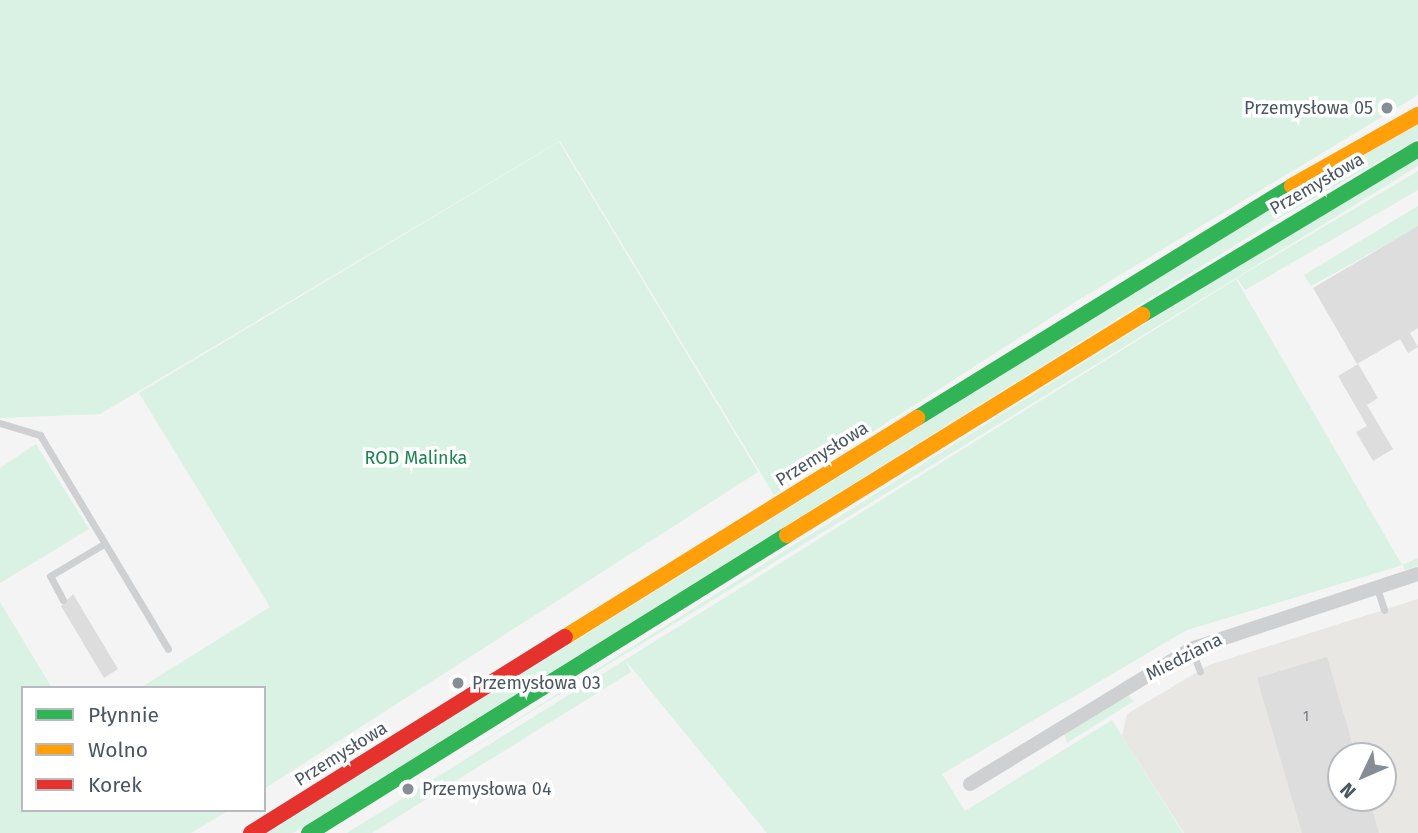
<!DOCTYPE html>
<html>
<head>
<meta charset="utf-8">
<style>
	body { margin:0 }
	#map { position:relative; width:1418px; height:833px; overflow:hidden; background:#f4f4f4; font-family:"Fira Sans",sans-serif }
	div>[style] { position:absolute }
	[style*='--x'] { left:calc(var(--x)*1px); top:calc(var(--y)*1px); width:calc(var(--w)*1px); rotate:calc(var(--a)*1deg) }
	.commercial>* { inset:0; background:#e8e7e3 }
	.green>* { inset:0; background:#d9f2e3 }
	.building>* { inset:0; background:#ddddde }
	.lane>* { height:7px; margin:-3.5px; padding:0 3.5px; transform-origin:3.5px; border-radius:3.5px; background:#ced0d2 }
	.street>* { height:14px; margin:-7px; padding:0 7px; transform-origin:7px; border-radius:7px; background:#ced0d2 }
	.fast>* { height:16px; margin:-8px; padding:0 8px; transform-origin:8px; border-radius:8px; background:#30b455 }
	.slow>* { height:16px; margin:-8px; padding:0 8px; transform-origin:8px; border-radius:8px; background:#ff9f0a }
	.jam>* { height:16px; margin:-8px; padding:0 8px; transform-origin:8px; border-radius:8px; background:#e5322d }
	.dots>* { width:19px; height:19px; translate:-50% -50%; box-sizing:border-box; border:4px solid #fff; border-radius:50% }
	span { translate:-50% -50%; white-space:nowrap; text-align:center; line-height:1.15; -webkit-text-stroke:7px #fff; paint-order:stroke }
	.number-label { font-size:14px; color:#707881 }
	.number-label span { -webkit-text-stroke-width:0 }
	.poi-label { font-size:18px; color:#4a5661 }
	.right { translate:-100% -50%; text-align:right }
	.left { translate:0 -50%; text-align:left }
	.street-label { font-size:18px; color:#4a5661 }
	.park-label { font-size:18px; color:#17864f }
	.legend { position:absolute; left:21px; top:686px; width:245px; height:126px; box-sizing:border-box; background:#fff; border:2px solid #b7bbc0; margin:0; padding:9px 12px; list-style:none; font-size:21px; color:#4a5661 }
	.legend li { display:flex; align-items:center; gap:14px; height:35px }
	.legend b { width:35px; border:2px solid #b7bbc0 }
	.north { position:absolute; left:1327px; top:742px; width:70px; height:70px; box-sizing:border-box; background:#fff; border:2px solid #b7bbc0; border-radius:50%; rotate:226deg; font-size:19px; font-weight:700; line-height:28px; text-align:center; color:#4a5661 }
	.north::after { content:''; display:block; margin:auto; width:24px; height:32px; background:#868d94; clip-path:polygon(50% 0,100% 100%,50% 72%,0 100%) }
</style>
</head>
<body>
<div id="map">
	<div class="commercial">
		<i style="clip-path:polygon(evenodd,1418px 599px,1418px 833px,1184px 833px,1122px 736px,1127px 714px,1209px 665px,1418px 599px,1341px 756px,1383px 756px,1383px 798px,1341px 798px,1341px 756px)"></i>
	</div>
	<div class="green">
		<i style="clip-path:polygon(0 0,1418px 0,1418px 95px,1072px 304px,774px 495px,560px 141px,100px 414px,0 418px)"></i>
		<i style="clip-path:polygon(1418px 125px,1418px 139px,1274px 221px,293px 833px,268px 833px,1267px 210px)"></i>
		<i style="clip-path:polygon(559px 142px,758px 472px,264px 789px,264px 688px,140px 688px,270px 607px,139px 393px)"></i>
		<i style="clip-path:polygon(1418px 159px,1418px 166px,435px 771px,1283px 237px)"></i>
		<i style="clip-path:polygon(1418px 171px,1418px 190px,1245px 290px,1237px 278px)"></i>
		<i style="clip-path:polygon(1418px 206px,1418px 227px,1311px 286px,1304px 275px)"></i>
		<i style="clip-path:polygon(1236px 279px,1402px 565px,1418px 558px,1418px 566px,1405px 570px,1403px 565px,1187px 630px,942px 774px,965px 811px,1112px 720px,1183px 833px,767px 833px,626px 661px,631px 672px,372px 833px,347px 833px)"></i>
		<i style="clip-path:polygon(36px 444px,89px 529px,0 583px,0 468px)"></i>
		<i style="clip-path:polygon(0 602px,52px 688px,23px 688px,23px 810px,229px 810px,191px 833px,0 833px)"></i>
		<i style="clip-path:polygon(1128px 694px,1134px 701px,1067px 743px,1064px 734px)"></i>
	</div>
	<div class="building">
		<i style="clip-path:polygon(1418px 226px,1418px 328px,1410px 333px,1418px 347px,1408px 353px,1400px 339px,1357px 364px,1313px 288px)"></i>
		<i style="clip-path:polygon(1358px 364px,1378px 398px,1367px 405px,1393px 449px,1373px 461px,1356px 432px,1367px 426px,1338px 376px)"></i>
		<i style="clip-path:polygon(73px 594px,118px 669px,104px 678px,61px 606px)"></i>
		<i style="clip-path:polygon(1327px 657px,1356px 756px,1341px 756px,1341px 798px,1369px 798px,1379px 833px,1302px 833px,1257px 678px)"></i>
	</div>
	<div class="lane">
		<i style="--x:0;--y:423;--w:42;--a:16.7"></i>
		<i style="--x:40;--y:435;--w:249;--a:59.1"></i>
		<i style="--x:1377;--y:588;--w:23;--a:72"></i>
		<i style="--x:63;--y:600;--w:27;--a:-118"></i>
		<i style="--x:50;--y:576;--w:63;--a:-30.7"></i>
		<i style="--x:1191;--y:649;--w:24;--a:68"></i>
	</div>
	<div class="street">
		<i style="--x:970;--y:784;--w:259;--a:-31.4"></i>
		<i style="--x:1191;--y:649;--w:239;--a:-18.3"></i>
	</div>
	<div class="fast">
		<i style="--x:1142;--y:315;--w:322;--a:-31"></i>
		<i style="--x:917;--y:418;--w:441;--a:-31.7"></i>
		<i style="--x:309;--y:833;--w:563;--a:-31.94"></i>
	</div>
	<div class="slow">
		<i style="--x:1292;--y:186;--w:145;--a:-29.4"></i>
		<i style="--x:787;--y:535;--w:418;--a:-31.8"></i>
		<i style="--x:565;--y:637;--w:415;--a:-31.9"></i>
	</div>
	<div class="jam">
		<i style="--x:251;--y:833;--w:370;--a:-32"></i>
	</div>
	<div class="dots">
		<i style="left:1387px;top:108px;background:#868d94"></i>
		<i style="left:458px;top:683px;background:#868d94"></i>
		<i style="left:408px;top:789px;background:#868d94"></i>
	</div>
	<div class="number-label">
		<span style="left:1306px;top:717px">1</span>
	</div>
	<div class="poi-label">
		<span class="right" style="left:1373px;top:108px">Przemysłowa 05</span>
		<span class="left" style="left:472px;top:683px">Przemysłowa 03</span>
		<span class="left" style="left:422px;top:789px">Przemysłowa 04</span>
	</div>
	<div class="street-label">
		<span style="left:1317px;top:184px;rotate:-30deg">Przemysłowa</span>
		<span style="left:822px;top:454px;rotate:-32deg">Przemysłowa</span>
		<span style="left:1184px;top:657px;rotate:-27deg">Miedziana</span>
		<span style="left:341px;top:754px;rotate:-32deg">Przemysłowa</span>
	</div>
	<div class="park-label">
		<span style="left:416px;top:458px">ROD Malinka</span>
	</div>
	<ul class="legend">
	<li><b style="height:9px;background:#30b455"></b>Płynnie</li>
	<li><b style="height:9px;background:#ff9f0a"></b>Wolno</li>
	<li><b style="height:9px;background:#e5322d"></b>Korek</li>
	</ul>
	<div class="north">N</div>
</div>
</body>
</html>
